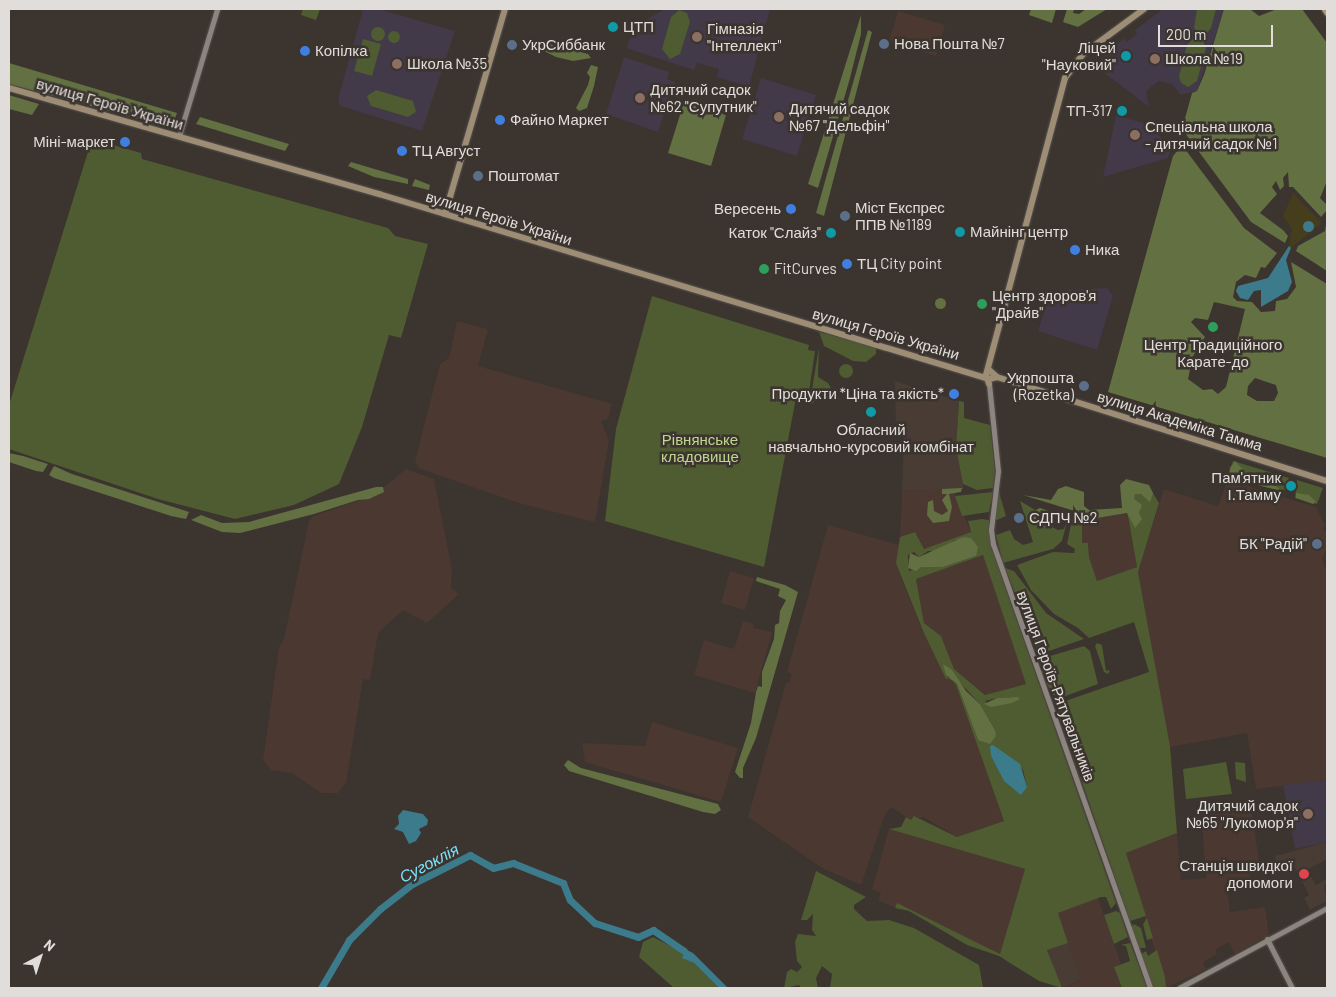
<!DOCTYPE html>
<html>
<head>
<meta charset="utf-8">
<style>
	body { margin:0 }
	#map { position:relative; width:1336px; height:997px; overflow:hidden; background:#3b342f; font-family:Barlow,sans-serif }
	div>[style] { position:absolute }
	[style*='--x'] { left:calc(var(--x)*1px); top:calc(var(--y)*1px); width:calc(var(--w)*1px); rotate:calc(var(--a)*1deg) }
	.built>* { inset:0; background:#493c34 }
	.industrial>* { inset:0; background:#4b3830 }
	.education>* { inset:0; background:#423949 }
	.green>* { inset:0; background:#4f5b31 }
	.round { border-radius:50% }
	.forest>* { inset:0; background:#627042 }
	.sand>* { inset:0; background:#453d1c }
	.water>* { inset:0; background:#3c7b8b }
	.river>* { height:7px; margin:-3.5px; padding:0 3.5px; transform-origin:3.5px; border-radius:3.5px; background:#3c7b8b }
	.roads { filter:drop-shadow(0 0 1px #57514e) drop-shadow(0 0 1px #57514e) }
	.tertiary>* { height:5px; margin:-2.5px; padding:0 2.5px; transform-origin:2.5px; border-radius:2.5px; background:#8c847f }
	.secondary>* { height:6px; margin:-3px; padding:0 3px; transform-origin:3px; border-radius:3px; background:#9e8d75 }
	.primary>* { height:7px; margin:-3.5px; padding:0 3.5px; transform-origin:3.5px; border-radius:3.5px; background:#b1976b }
	.dots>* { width:14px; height:14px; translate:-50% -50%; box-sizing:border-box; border:2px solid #3b342f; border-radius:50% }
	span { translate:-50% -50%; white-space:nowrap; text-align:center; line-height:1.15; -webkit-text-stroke:5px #3b342f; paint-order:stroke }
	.poi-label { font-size:15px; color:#e1ddda }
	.left { translate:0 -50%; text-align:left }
	.right { translate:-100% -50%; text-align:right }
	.street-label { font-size:15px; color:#e1ddda }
	.park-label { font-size:15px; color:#c1d78d }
	.water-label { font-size:16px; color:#7fe2fb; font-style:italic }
	.frame { position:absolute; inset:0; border:10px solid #e1ddda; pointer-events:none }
	.north { position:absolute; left:15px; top:932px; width:50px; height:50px; -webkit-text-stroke:4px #3b342f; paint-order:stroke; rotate:40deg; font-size:14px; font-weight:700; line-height:20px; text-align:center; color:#e1ddda }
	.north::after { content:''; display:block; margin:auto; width:18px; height:22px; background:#e1ddda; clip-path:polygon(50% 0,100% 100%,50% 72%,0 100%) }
	.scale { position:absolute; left:1158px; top:25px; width:115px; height:22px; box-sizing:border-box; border:2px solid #e1ddda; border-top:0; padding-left:6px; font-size:15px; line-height:18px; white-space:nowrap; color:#e1ddda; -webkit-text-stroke:4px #3b342f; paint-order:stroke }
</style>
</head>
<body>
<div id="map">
	<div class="built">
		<i style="clip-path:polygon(895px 381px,959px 401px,956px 448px,964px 489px,902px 491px,904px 436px,896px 434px)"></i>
		<i style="clip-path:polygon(1327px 842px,1327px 859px,1307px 870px,1316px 885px,1327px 879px,1324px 887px,1327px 901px,1310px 910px,1304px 898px,1309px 895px,1295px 867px,1288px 861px,1278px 865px,1275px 856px)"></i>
		<i style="clip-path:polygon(1068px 943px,1081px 979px,1067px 987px,1060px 986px,1047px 950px)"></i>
	</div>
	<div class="industrial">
		<i style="clip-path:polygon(898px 11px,945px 25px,936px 56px,889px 41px)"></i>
		<i style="clip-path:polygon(457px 321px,488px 329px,478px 366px,612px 404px,608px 419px,601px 421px,609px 441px,595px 522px,519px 503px,418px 468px,415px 461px,440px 364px,449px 358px)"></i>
		<i style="clip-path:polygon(406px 469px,434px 479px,452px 569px,451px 588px,459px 594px,427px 623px,403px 610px,378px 633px,370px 680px,363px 679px,346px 783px,338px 793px,321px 793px,292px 773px,271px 770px,263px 760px,279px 647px,284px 639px,309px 521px,313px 516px,373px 496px)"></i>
		<i style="clip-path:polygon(1228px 480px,1316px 507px,1325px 525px,1323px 530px,1327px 532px,1327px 548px,1322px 559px,1327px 571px,1327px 780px,1256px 789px,1247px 733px,1170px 747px,1138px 572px,1164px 489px,1218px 506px)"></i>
		<i style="clip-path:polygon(953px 489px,971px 532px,924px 549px,915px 532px,900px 537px,902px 491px)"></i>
		<i style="clip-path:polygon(1127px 513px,1137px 567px,1097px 581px,1089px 557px,1088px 543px,1082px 543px,1080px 514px,1097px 518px)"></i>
		<i style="clip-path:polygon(828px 525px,899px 545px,897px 562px,901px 577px,923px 632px,956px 685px,1004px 821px,957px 837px,923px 817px,911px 820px,891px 807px,884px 817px,861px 885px,822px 868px,748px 817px,786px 683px,789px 683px,792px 674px,787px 672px)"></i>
		<i style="clip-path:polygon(983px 555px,1026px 684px,986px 695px,954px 669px,941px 636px,924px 623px,916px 579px)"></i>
		<i style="clip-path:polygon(730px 571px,754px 578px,745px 610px,721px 603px)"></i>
		<i style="clip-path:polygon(743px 621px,754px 624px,753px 628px,772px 632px,755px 693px,694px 675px,704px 640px,734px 649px)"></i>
		<i style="clip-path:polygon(652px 722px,738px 748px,721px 802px,585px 762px,582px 743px,645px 746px)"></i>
		<i style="clip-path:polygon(1251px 806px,1260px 868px,1249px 869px,1250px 878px,1226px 882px,1230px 912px,1265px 907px,1269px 935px,1235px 954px,1228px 942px,1215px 950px,1217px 954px,1203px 962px,1206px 969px,1166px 988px,1126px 853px,1177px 833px,1181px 880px,1206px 878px,1201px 812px)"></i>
		<i style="clip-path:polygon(889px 829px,1025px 869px,1000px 954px,897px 904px,895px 908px,878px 900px,881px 893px,872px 889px)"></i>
		<i style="clip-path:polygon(1098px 898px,1121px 964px,1114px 967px,1122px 988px,1067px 988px,1081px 979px,1057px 913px)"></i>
	</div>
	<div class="education">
		<i style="clip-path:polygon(363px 9px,378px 9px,455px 31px,422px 131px,340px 106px,338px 99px)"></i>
		<i style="clip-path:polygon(665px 9px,770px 9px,749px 87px,717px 77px,719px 69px,697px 63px,694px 70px,626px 48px,635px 26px)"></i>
		<i style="clip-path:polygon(1163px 9px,1224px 9px,1197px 91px,1181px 95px,1172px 84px,1159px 81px,1146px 91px,1149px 107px,1094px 65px,1124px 38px,1127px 42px,1137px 34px,1135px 30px)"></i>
		<i style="clip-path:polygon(624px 57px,669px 72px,667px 79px,675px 82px,658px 132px,606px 114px)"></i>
		<i style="clip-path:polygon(761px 78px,816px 95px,797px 156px,742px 139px)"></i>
		<i style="clip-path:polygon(1116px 115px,1143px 123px,1172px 146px,1168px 158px,1103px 177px)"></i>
		<i style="clip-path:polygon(1108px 288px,1113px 296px,1097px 350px,1038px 331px,1051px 291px)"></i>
		<i style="clip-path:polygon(1327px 780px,1327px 842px,1295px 849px,1283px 785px)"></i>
	</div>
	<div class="green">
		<i style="clip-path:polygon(303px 9px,320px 9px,316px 20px,301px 15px)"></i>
		<i style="clip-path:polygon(1197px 9px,1216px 9px,1211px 28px,1206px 34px,1198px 33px,1194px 28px)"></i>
		<i style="clip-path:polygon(679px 10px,687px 13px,690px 22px,680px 54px,670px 59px,662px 49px,671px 17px)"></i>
		<i class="round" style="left:371px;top:27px;width:14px;height:14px"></i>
		<i class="round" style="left:388px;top:31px;width:12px;height:12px"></i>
		<i style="clip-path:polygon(1194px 38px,1203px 41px,1206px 48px,1197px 81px,1188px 87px,1181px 83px,1179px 76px,1187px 45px)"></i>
		<i style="clip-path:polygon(363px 39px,381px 44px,372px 76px,354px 71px)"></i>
		<i style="clip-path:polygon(376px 90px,413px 101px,416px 112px,408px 117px,371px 106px,367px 96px)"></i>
		<i style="clip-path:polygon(92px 139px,141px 153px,142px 159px,388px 228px,395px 236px,428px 244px,401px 338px,389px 335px,362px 427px,339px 484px,294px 505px,235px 519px,158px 499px,9px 449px,9px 405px)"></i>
		<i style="clip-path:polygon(652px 296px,809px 345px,808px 350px,815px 351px,808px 399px,796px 398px,764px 567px,605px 521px,616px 429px)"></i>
		<i style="clip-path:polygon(819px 332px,876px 347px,876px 354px,866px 362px,853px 361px,824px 346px)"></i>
		<i style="clip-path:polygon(819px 347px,818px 377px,828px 383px,831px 388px,812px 404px,810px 401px)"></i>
		<i class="round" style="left:839px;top:364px;width:14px;height:14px"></i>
		<i style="clip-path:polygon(959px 401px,964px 402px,964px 418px,990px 425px,995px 471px,993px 488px,977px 490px,963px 484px,956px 448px)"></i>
		<i style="clip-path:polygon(1233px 461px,1289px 478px,1284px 492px,1227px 477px)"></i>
		<i style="clip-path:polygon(1297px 480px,1323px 488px,1317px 504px,1295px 498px)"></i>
		<i style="clip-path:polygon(1122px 483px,1151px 490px,1159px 503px,1138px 572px,1170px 746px,1177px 833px,1126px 853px,1146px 916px,1130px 921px,1059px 715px,1060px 708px,1068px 700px,1149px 672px,1134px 622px,1089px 638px,1078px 628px,1054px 614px,1031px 590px,1017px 565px,1053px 552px,1074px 553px,1075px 549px,1067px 544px,1072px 519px,1075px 517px,1075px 521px,1082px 524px,1082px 543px,1088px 543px,1089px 557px,1097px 581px,1137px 567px)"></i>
		<i style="clip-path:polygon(993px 492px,989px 512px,962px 516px,955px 496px)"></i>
		<i style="clip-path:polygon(999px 492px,1006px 516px,997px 520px,995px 519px)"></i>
		<i style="clip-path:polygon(1020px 501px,1037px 511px,1039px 508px,1056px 514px,1052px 527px,1058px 530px,1064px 529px,1069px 514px,1062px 541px,1053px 549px,1003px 563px,996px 535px,1010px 530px,1014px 539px,1023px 545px,1033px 542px)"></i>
		<i style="clip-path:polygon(evenodd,982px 519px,989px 520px,991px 547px,1116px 903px,1111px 909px,1106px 897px,1101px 897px,1058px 913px,1068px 943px,1047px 950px,1062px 988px,1039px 981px,999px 956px,967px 945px,909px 911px,895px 908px,897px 903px,1000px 954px,1025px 869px,889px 829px,901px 827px,906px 817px,911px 820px,914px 816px,957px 837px,1004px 821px,956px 685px,951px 678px,946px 679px,923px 631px,896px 563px,900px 537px,915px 532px,924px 549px,971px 532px,968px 521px,982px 519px,955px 540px,976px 556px,943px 567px,921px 567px,909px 571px,908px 555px,914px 552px,919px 557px,928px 551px,939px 551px,955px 540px,982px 519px,983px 555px,1026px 684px,985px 695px,954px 669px,941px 636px,924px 623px,916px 579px,983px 555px,982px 519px,944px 666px,980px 704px,995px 730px,993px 739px,978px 740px,957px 684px,947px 677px,944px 666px,982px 519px,1017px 697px,991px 707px,985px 701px,997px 698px,1017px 697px,982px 519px,993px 745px,1023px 770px,1027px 787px,998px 768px,991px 756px,993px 745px)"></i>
		<i style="clip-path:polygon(1005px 568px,1014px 571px,1046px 613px,1084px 639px,1046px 652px,1037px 648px)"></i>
		<i style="clip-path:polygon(1097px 643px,1102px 645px,1106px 671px,1110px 670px,1108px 674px,1104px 672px,1095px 646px)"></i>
		<i style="clip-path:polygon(1084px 646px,1090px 651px,1098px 684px,1063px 697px,1053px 695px,1041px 672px,1043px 662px,1050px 656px)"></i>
		<i style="clip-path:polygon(1226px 762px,1232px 794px,1186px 799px,1183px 769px)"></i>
		<i style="clip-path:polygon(1235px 762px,1245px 763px,1246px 782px,1236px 779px)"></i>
		<i style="clip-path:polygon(816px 871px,866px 897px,854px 905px,854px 909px,867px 921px,889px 920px,914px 928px,979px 965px,983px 988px,830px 988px,832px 974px,822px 966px,816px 978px,818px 988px,801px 988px,799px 985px,784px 988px,787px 972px,791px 969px,797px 972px,802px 967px,797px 961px,795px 942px,798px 934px,816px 936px,812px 930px,813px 914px,807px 920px,801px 920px)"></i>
		<i style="clip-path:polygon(1116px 911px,1120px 913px,1128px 937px,1114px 944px,1104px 915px)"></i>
		<i style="clip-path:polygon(1147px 918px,1153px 938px,1147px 940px,1143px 924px)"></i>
		<i style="clip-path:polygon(1134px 924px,1141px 928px,1146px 948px,1139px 948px,1131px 927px)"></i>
		<i style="clip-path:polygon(653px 937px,684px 953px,683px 958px,694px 963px,719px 988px,674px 988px,639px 957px,643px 942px)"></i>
		<i style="clip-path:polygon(1130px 943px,1131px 945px,1147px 988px,1122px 988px,1114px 967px,1130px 961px,1126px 946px,1121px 945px)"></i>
		<i style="clip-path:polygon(1157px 950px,1165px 977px,1166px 988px,1153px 988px,1141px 954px,1146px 951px,1148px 956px)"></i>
	</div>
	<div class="forest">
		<i style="clip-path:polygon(1031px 9px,1056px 9px,1052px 23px,1029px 15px)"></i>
		<i style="clip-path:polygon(1067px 9px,1074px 9px,1073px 13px,1079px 14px,1086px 9px,1107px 9px,1078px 27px,1063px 22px)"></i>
		<i style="clip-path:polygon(1224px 9px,1250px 9px,1259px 16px,1277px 9px,1302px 9px,1327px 43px,1327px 181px,1320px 198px,1327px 205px,1327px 210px,1321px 217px,1293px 187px,1289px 187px,1288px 172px,1283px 178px,1284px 186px,1280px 190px,1276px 181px,1272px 187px,1277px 194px,1260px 213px,1283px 230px,1288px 236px,1285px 243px,1251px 222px,1182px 129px,1192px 93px,1197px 91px,1204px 75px)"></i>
		<i style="clip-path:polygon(861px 15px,861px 34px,850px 78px,818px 188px,808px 184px)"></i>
		<i style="clip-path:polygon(868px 30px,872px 32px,824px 216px,816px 213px)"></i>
		<i style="clip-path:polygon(529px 39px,588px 54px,591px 58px,573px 61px,556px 57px,528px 43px)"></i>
		<i style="clip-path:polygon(9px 63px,177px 113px,172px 128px,9px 84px)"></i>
		<i style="clip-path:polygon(591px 65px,598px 67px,594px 86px,587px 108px,579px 111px,576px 108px,588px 85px,590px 77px,587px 73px)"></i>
		<i style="clip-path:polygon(9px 95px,39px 104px,32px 115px,9px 109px)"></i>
		<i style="clip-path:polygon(685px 99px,726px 115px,711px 166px,668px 153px)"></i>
		<i style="clip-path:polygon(200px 117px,289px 144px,285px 151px,196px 124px)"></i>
		<i style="clip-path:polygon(evenodd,1182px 145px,1244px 228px,1277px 253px,1265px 268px,1261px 267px,1256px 278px,1245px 275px,1236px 282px,1233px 297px,1237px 301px,1252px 302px,1261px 312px,1275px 311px,1276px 301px,1287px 299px,1296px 287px,1291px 262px,1327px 284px,1327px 458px,1108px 392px,1173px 156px,1182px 145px,1214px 302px,1245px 309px,1226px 387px,1218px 394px,1212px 389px,1203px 390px,1188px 379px,1193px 356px,1205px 337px,1191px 322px,1195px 318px,1208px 320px,1214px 302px,1182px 145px,1255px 378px,1276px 385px,1278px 393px,1274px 401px,1257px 401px,1247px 395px,1248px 386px,1255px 378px)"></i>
		<i style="clip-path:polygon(351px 162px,408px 179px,408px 184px,374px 177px,348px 166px)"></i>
		<i style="clip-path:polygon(415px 179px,430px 185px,429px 190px,412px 186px)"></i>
		<i style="clip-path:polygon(1327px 218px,1327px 271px,1296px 251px,1298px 246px,1325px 231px)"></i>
		<i class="round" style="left:934.5px;top:297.5px;width:11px;height:11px"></i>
		<i style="clip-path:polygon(9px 453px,23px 456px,48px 464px,43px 472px,36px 471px,9px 462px)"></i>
		<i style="clip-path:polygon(1235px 461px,1250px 477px,1248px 483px,1234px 479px,1230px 475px,1230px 468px)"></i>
		<i style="clip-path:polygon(54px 466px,72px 474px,189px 512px,186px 519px,171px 516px,54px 478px,49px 475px)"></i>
		<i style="clip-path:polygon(1269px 477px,1274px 485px,1282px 491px,1257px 485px)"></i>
		<i style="clip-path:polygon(1126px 479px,1149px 485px,1153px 493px,1150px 502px,1141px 494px,1135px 494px,1134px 499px,1142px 505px,1139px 513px,1142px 519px,1135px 528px,1127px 513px,1097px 518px,1023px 495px,1051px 500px,1058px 489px,1066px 486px,1084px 492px,1084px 506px,1089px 510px,1122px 508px,1120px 485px)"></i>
		<i style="clip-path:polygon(376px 487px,383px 487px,384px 492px,369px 499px,358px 500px,314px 514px,240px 533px,222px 532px,191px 520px,201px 515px,222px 523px,249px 522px)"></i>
		<i style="clip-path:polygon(962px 488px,961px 492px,949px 494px,952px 507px,949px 521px,933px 523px,927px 515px,928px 502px,933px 500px,934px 511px,942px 515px,948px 511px,942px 500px,947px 494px,942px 494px,942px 489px)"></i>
		<i style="clip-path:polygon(1296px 493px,1309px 495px,1316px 502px,1313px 504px,1296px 498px)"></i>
		<i style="clip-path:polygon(1040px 508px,1055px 513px,1056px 517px,1033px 523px,1030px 513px)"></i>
		<i style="clip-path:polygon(963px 537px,971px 538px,978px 547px,976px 556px,943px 567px,921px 567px,916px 571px,908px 568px,910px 553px,919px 557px)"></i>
		<i style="clip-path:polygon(757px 577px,785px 585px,798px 592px,756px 738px,743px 768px,743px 778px,740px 778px,735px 772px,751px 723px,756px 692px,758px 686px,762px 687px,762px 672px,774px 639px,775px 625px,779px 623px,780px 611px,786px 600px,778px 596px,780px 589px,756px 581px)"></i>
		<i style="clip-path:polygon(943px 664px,952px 670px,966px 691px,980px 704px,995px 730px,996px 736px,990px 744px,978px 740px,957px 684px,946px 675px)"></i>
		<i style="clip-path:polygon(1017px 697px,1020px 699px,1012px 703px,991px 707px,984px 704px,997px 698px)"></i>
		<i style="clip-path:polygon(568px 760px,581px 768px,718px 804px,721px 810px,715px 814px,703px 812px,569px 771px,564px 765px)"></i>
	</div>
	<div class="sand">
		<i style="clip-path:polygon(1293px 193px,1322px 223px,1291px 248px,1289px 246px,1292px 229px,1283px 216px)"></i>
	</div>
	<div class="water">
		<i class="round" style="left:1302.5px;top:220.5px;width:11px;height:11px"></i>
		<i style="clip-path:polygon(1289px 246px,1291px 248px,1286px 260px,1292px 282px,1288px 291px,1261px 307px,1261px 290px,1254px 291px,1248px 300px,1240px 298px,1236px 291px,1238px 286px,1268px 278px)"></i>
		<i style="clip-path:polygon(993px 745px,1020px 764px,1027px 787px,1021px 795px,1004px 781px,991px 756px,990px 746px)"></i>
		<i style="clip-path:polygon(403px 810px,423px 814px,428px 820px,427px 825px,419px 829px,421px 833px,416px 841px,409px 844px,403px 832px,394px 829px,399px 824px,398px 816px)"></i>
		<i style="clip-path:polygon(679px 946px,693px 953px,728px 988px,719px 988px,694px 963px,682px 958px,684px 953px,678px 949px)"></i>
	</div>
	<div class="river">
		<i style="--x:321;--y:988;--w:56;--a:-59.7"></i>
		<i style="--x:349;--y:940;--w:44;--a:-45"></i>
		<i style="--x:380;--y:909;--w:41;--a:-38"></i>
		<i style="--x:412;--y:884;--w:65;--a:-26.6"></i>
		<i style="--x:470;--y:855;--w:26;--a:29"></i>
		<i style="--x:493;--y:868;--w:21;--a:-14"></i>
		<i style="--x:513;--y:863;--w:54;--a:21.8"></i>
		<i style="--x:563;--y:883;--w:18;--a:68"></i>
		<i style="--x:570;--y:900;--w:34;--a:43"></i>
		<i style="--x:595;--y:923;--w:45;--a:18"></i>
		<i style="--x:638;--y:937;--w:17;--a:-25"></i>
		<i style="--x:653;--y:930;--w:37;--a:34"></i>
	</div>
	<div class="roads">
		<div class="tertiary">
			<i style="--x:179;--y:136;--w:133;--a:-73.3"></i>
			<i style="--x:989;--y:384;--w:87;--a:84.1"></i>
			<i style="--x:998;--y:471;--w:59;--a:96.8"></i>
			<i style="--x:991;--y:530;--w:14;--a:82"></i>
			<i style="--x:993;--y:544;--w:471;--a:70.5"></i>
			<i style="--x:1267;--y:939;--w:55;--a:63"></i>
			<i style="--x:1179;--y:988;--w:168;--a:-28.4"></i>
		</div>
		<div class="secondary">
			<i style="--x:9;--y:88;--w:385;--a:16"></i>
			<i style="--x:379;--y:194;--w:637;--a:16.87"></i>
			<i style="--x:989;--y:379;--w:8;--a:-14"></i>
			<i style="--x:445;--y:214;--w:214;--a:-73.7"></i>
			<i style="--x:988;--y:369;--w:12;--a:42"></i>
			<i style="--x:997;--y:377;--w:346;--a:17.5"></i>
			<i style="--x:989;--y:384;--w:9;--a:-108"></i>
			<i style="--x:986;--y:375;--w:307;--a:-75.1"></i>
			<i style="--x:1065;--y:78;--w:30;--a:-53"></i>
			<i style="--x:1083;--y:54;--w:76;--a:-36.4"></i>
		</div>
		<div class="primary">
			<i style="--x:1325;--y:9;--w:4;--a:56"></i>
		</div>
	</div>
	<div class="dots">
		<i style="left:613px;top:27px;background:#0f9aa8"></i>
		<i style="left:697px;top:37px;background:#8d6e63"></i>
		<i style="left:884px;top:44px;background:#5c6f8a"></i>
		<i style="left:512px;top:45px;background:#5c6f8a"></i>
		<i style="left:305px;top:51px;background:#3f7fe0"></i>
		<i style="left:1126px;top:56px;background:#0f9aa8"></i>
		<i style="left:1155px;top:59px;background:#8d6e63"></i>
		<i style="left:397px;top:64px;background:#8d6e63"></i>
		<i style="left:640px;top:98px;background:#8d6e63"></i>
		<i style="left:1122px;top:111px;background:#0f9aa8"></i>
		<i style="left:779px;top:117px;background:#8d6e63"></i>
		<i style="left:500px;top:120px;background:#3f7fe0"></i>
		<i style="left:1135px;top:135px;background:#8d6e63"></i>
		<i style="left:125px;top:142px;background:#3f7fe0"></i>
		<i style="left:402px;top:151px;background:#3f7fe0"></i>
		<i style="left:478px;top:176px;background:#5c6f8a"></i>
		<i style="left:791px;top:209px;background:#3f7fe0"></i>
		<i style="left:845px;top:216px;background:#5c6f8a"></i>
		<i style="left:960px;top:232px;background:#0f9aa8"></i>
		<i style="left:831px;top:233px;background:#0f9aa8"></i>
		<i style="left:1075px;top:250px;background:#3f7fe0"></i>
		<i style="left:847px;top:264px;background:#3f7fe0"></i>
		<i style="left:764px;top:269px;background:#2e9e5b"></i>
		<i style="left:982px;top:304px;background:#2e9e5b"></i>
		<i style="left:1213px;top:327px;background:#2e9e5b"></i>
		<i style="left:1084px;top:386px;background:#5c6f8a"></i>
		<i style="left:954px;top:394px;background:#3f7fe0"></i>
		<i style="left:871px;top:412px;background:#0f9aa8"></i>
		<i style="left:1291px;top:486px;background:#0f9aa8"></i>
		<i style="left:1019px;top:518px;background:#5c6f8a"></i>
		<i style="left:1317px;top:544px;background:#5c6f8a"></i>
		<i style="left:1308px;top:814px;background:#8d6e63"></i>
		<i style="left:1304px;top:874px;background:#e0444e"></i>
	</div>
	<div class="poi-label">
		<span class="left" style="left:623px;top:27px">ЦТП</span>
		<span class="left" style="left:707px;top:37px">Гімназія<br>"Інтеллект"</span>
		<span class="left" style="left:894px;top:44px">Нова Пошта №7</span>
		<span class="left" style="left:522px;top:45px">УкрСиббанк</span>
		<span class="right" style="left:1116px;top:56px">Ліцей<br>"Науковий"</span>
		<span class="left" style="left:315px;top:51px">Копілка</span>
		<span class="left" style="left:1165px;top:59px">Школа №19</span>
		<span class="left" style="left:407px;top:64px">Школа №35</span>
		<span class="left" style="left:650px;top:98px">Дитячий садок<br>№62 "Супутник"</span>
		<span class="left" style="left:789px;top:117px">Дитячий садок<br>№67 "Дельфін"</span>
		<span class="right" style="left:1112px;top:111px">ТП-317</span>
		<span class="left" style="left:510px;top:120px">Файно Маркет</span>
		<span class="left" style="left:1145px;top:135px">Спеціальна школа<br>- дитячий садок №1</span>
		<span class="right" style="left:115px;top:142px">Міні-маркет</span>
		<span class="left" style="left:412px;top:151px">ТЦ Август</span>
		<span class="left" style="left:488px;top:176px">Поштомат</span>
		<span class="left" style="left:855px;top:216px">Міст Експрес<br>ППВ №1189</span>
		<span class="right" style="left:781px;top:209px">Вересень</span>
		<span class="left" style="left:970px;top:232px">Майнінг центр</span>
		<span class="right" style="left:821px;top:233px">Каток "Слайз"</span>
		<span class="left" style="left:1085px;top:250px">Ника</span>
		<span class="left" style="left:857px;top:264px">ТЦ City point</span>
		<span class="left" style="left:774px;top:269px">FitCurves</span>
		<span class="left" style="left:992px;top:304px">Центр здоров'я<br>"Драйв"</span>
		<span style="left:1213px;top:353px">Центр Традиційного<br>Карате-до</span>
		<span class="right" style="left:1074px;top:386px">Укрпошта<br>(Rozetka)</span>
		<span class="right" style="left:944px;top:394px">Продукти *Ціна та якість*</span>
		<span style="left:871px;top:438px">Обласний<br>навчально-курсовий комбінат</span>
		<span class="right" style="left:1281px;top:486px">Пам'ятник<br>І.Тамму</span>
		<span class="left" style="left:1029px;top:518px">СДПЧ №2</span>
		<span class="right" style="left:1307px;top:544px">БК "Радій"</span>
		<span class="right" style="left:1298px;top:814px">Дитячий садок<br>№65 "Лукомор'я"</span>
		<span class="right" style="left:1293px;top:874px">Станція швидкої<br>допомоги</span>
	</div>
	<div class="street-label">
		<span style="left:110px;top:104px;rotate:16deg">вулиця Героїв України</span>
		<span style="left:499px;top:218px;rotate:17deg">вулиця Героїв України</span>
		<span style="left:886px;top:334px;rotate:16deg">вулиця Героїв України</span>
		<span style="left:1180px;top:421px;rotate:17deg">вулиця Академіка Тамма</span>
		<span style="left:1056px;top:686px;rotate:70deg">вулиця Героїв-Рятувальників</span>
	</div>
	<div class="park-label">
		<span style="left:700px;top:448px">Рівнянське<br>кладовище</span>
	</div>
	<div class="water-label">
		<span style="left:429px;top:863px;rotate:-28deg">Сугоклія</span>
	</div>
	<div class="frame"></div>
	<div class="north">N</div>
	<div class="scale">200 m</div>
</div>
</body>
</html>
